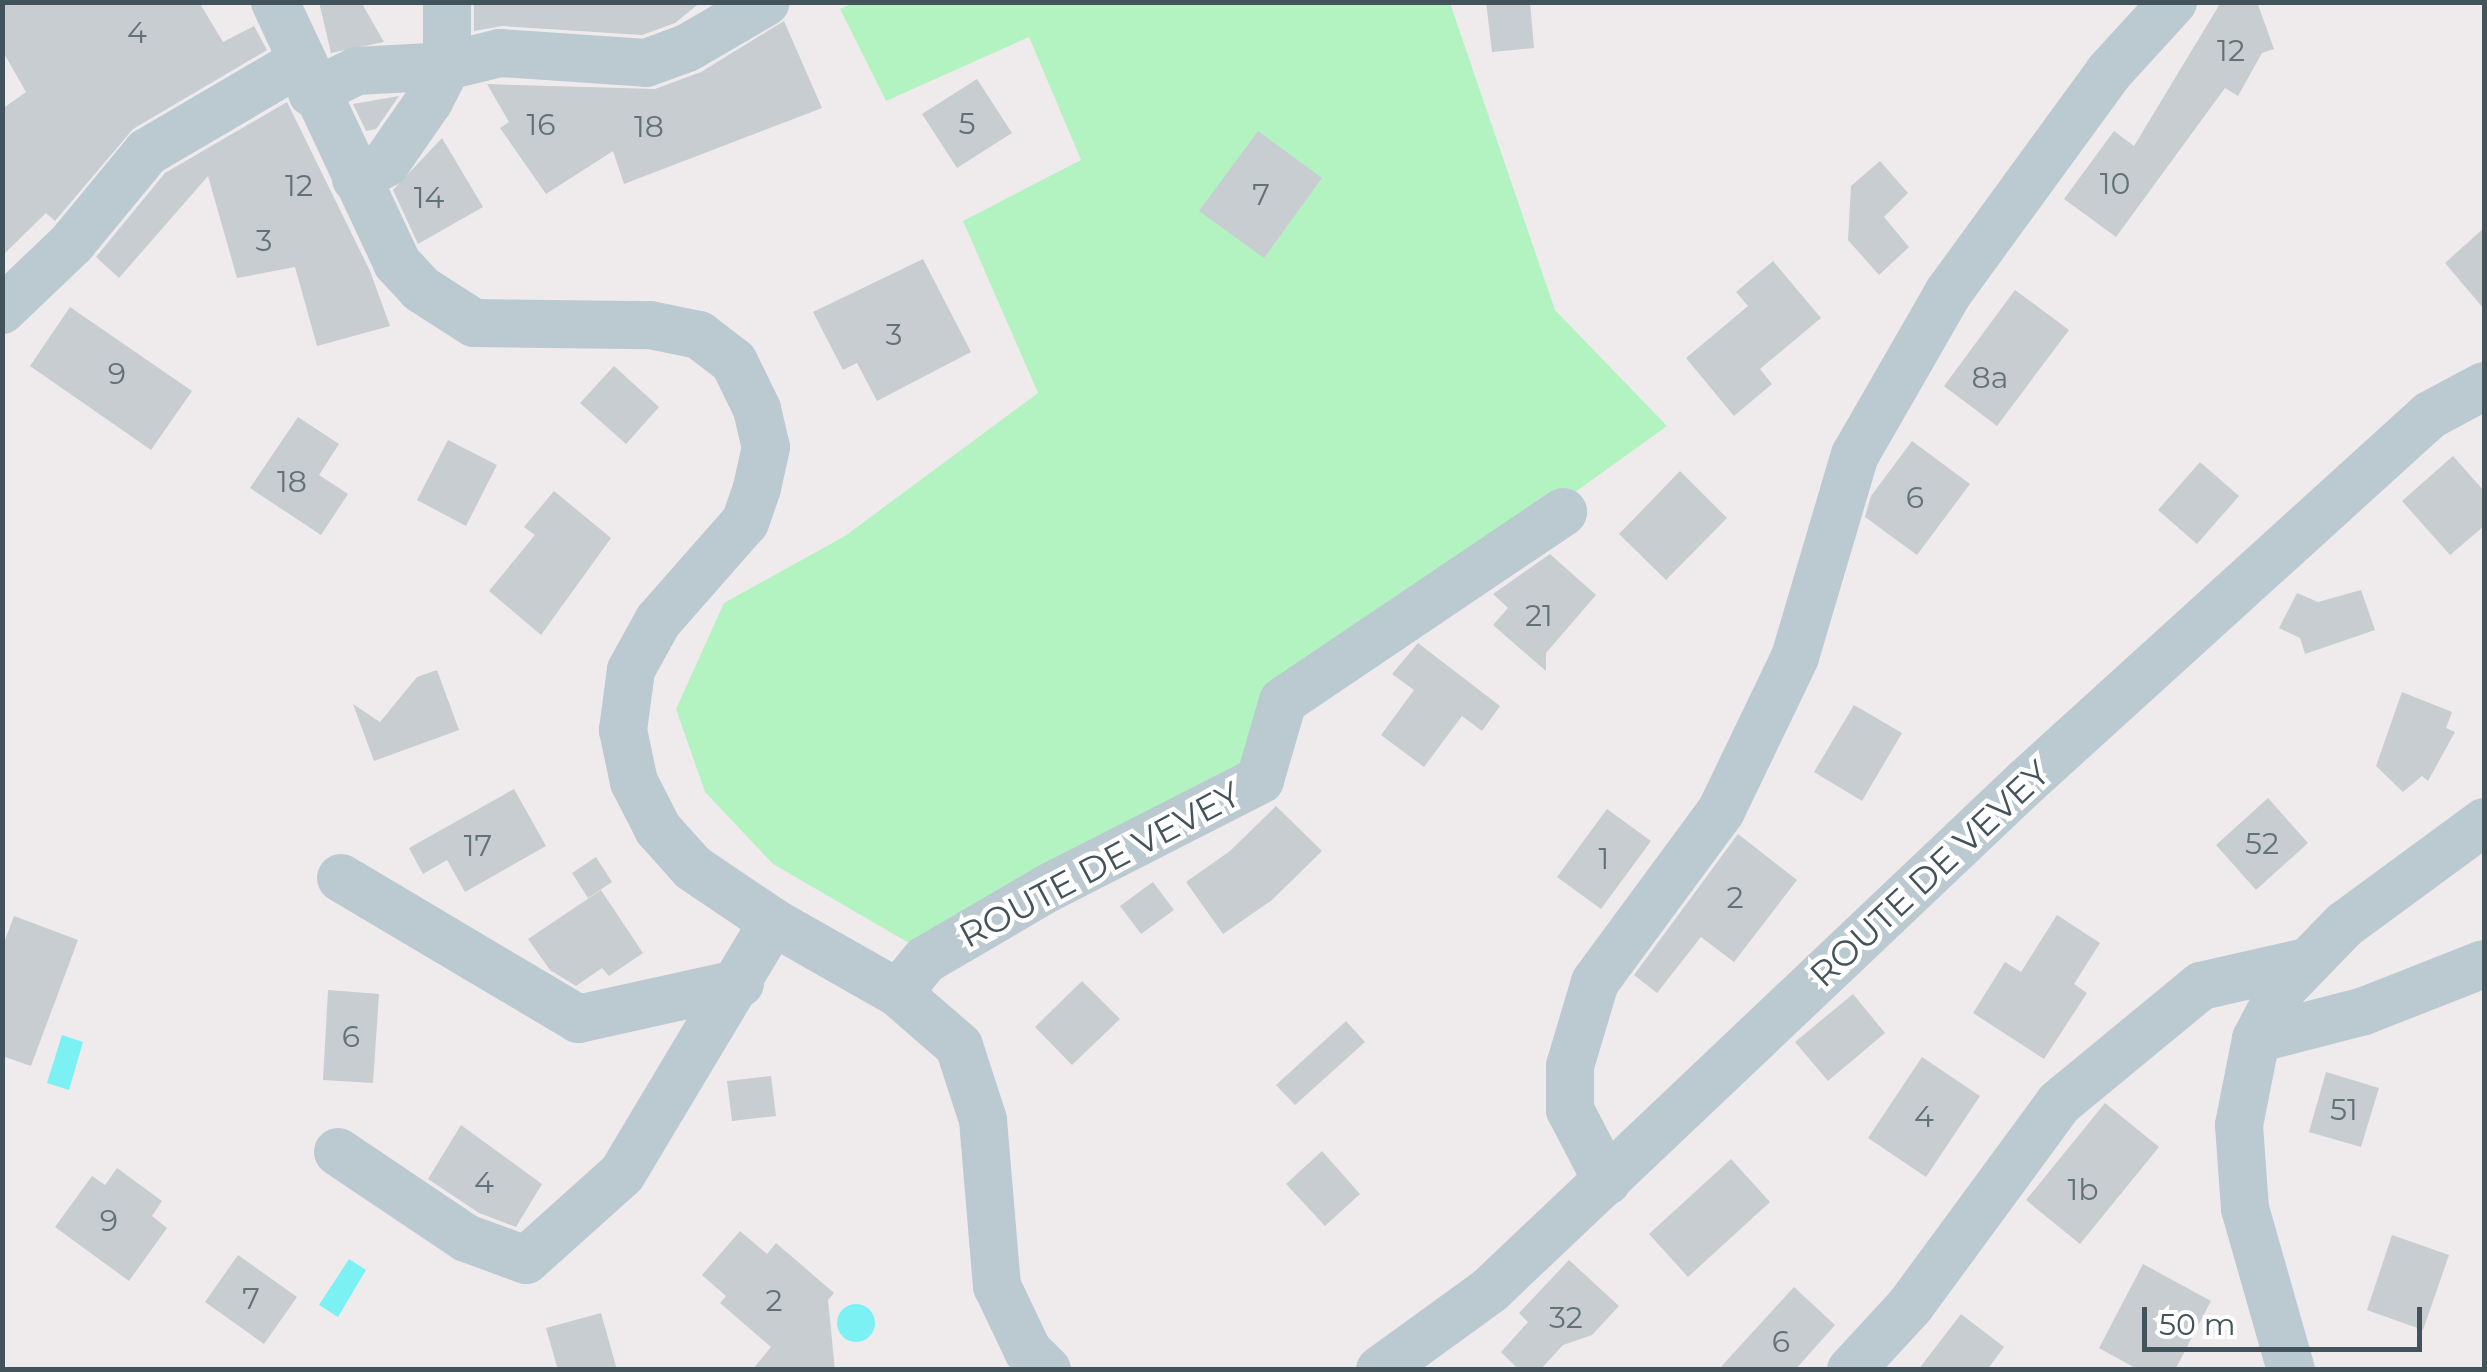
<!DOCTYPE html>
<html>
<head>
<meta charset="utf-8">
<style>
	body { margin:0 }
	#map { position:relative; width:2487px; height:1372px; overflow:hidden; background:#efebec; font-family:Montserrat,sans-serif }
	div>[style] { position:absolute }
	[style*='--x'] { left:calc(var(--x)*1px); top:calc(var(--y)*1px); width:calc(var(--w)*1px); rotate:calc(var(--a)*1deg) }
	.green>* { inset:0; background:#b3f3c1 }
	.water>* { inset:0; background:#7cf1f4 }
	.round { border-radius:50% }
	.building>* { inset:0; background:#c7cdd1 }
	.minor>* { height:48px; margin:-24px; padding:0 24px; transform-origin:24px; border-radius:24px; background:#bacad0 }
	span { translate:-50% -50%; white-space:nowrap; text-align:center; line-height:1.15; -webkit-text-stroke:9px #fff; paint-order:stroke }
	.number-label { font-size:30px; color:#637278 }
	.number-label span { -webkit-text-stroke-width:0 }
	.street-label { font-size:35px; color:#42535b }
	.frame { position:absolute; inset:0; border:5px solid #42535b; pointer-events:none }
	.scale { position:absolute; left:2142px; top:1307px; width:280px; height:45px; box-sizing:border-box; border:5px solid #42535b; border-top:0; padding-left:12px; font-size:30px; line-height:35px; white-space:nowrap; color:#42535b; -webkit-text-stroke:8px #fff; paint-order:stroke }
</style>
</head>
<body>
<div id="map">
	<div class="green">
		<i style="clip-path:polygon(856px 2px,1450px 3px,1555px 310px,1667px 426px,1293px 695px,1277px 755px,940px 961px,773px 864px,705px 792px,676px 709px,724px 603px,845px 536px,1038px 393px,963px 221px,1081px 160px,1029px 37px,886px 101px,840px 9px)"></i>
	</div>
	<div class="water">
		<i style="clip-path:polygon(62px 1035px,83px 1042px,69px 1090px,47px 1083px)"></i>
		<i style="clip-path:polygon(349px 1259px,366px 1270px,338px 1317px,319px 1305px)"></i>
		<i class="round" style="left:837px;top:1304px;width:38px;height:38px"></i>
	</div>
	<div class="building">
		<i style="clip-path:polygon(2px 2px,199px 2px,223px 42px,254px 26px,267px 50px,133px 129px,55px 221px,46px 213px,2px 256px,2px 109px,26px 92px,2px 50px)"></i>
		<i style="clip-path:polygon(319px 2px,361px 2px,384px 42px,331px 53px)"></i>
		<i style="clip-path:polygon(474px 2px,701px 2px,675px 23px,642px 35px,502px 26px,474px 31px)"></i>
		<i style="clip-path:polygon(1486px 2px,1530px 2px,1534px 48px,1492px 52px)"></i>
		<i style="clip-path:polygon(2221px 2px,2257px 2px,2274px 49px,2262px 53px,2238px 96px,2225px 88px,2116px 237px,2064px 199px,2114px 131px,2134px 146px)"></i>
		<i style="clip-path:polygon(784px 21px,822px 108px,624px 184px,613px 151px,546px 194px,500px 128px,509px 122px,487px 84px,655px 89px,701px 72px)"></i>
		<i style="clip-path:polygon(977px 79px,1012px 133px,957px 168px,922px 114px)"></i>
		<i style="clip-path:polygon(399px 96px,376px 129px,366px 131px,353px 104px)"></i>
		<i style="clip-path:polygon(287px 102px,370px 271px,390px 326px,317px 346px,295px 267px,237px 278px,208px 176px,119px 278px,96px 257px,165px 173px)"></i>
		<i style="clip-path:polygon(1258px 131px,1322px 178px,1264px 258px,1199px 211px)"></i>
		<i style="clip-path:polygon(442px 138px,483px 207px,418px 244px,393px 190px)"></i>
		<i style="clip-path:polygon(1880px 161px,1908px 193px,1884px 217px,1909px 247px,1879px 275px,1848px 240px,1851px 186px)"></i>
		<i style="clip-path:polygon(2484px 228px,2484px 309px,2445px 263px)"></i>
		<i style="clip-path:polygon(923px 259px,971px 352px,877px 401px,857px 363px,843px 370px,813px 312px)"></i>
		<i style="clip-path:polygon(1773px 261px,1821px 318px,1760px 369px,1772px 384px,1734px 416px,1686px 358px,1748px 306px,1736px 292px)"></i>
		<i style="clip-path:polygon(2015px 290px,2069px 330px,1997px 426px,1944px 386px)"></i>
		<i style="clip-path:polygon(70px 307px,192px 391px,151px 450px,30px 366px)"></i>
		<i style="clip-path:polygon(614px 366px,659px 407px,626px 444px,580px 403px)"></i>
		<i style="clip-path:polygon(298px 417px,339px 444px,319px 475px,348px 494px,321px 535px,250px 488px)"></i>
		<i style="clip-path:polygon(448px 440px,497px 465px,466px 526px,417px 500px)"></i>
		<i style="clip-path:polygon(1912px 441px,1970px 484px,1917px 555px,1865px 517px,1871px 496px)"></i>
		<i style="clip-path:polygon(2453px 456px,2484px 491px,2484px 526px,2450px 555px,2402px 501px)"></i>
		<i style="clip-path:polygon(2200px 462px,2239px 496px,2197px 544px,2158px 510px)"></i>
		<i style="clip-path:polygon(1680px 471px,1727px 518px,1666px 580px,1619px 534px)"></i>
		<i style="clip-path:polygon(554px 491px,611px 538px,541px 635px,489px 591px,535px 535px,524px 527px)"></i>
		<i style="clip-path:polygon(1550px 554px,1596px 595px,1546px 653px,1546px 671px,1493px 625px,1508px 608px,1493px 594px)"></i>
		<i style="clip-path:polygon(2361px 590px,2375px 630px,2305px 654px,2300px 638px,2279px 628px,2297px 593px,2318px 602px)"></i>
		<i style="clip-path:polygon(1418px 643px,1500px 706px,1482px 731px,1462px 716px,1424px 767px,1381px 735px,1414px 690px,1392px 674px)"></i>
		<i style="clip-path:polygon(437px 670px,459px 730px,374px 761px,353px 704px,380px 722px,417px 677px)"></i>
		<i style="clip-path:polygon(2402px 692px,2452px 712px,2446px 728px,2455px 732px,2428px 781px,2422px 776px,2403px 792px,2376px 766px)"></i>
		<i style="clip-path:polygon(1854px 705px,1902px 733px,1862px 801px,1814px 772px)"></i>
		<i style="clip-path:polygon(514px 789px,546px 846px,465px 892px,447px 860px,423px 874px,409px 848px)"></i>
		<i style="clip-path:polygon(2268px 798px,2308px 843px,2256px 890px,2216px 845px)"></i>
		<i style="clip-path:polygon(1276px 806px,1322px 851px,1272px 900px,1223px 934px,1186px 882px,1230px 851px)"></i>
		<i style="clip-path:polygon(1607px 809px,1651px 841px,1601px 909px,1557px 877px)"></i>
		<i style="clip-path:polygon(1738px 834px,1797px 880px,1734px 962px,1701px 937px,1657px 993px,1634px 975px)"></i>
		<i style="clip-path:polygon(596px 857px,612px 882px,588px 898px,572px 873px)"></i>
		<i style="clip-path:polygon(1153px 882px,1174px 910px,1141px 934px,1120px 906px)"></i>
		<i style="clip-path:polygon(601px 890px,643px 953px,609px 976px,602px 968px,576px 986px,550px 970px,528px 939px)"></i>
		<i style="clip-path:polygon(2057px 915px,2100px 943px,2074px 984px,2087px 993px,2044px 1059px,1973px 1013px,2005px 962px,2021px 972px)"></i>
		<i style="clip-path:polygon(14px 916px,78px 940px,31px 1066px,2px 1056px,2px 948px)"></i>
		<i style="clip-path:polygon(1082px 981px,1120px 1019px,1072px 1065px,1035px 1027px)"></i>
		<i style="clip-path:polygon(328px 990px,379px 994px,373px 1083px,323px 1080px)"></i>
		<i style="clip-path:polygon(1853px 994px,1885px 1033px,1828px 1081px,1795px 1042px)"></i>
		<i style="clip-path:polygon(1346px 1021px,1365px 1042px,1295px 1105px,1276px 1085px)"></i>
		<i style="clip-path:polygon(1922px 1057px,1980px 1096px,1926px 1177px,1868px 1138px)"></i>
		<i style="clip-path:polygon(2326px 1072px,2379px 1088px,2361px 1147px,2309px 1132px)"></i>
		<i style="clip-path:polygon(771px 1076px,776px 1116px,732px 1121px,727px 1081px)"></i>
		<i style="clip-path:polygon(2105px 1103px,2159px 1147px,2080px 1244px,2026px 1200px)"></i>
		<i style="clip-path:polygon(461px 1125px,542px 1184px,516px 1227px,479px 1213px,428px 1179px)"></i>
		<i style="clip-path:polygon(1322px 1151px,1360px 1194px,1325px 1226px,1286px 1184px)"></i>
		<i style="clip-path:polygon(1731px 1159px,1770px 1202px,1688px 1277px,1649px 1234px)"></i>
		<i style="clip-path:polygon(117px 1168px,162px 1201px,152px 1216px,167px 1228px,129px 1281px,55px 1227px,92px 1176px,105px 1185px)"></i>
		<i style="clip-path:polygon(740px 1231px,767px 1254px,776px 1243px,834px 1293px,828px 1300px,835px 1370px,752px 1370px,771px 1347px,720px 1303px,726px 1296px,702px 1275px)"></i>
		<i style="clip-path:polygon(2392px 1235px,2449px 1255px,2423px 1330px,2367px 1310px)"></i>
		<i style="clip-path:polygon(238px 1255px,297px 1297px,264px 1344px,205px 1302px)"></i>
		<i style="clip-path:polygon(1569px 1260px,1619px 1306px,1592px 1335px,1563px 1345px,1540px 1370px,1519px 1370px,1501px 1352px,1528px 1322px,1519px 1313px)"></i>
		<i style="clip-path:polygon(2143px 1264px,2211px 1301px,2175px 1370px,2139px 1370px,2099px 1348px)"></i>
		<i style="clip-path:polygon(1794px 1287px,1835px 1325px,1795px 1370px,1718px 1370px)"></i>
		<i style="clip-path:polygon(601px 1313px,617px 1370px,558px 1370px,546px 1328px)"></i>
		<i style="clip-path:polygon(1961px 1314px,2004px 1347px,1987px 1370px,1918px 1370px)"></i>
	</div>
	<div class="minor">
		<i style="--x:275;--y:2;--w:288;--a:64.9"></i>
		<i style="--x:397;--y:263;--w:35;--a:47"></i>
		<i style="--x:421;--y:289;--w:63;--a:32.7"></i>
		<i style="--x:474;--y:323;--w:176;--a:0.7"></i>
		<i style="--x:650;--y:325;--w:50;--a:11.5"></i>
		<i style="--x:699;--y:335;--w:44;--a:37.6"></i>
		<i style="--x:734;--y:362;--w:52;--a:63.9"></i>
		<i style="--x:757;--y:409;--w:39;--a:77"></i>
		<i style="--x:766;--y:447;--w:42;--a:102.4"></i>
		<i style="--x:757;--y:488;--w:36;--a:109"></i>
		<i style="--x:745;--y:522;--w:132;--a:131.3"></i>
		<i style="--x:658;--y:621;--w:56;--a:118.9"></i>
		<i style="--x:631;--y:670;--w:61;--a:97.6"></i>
		<i style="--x:623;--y:730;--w:53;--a:78.1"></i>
		<i style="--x:634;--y:782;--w:53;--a:62.9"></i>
		<i style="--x:658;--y:829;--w:52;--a:48.1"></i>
		<i style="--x:693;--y:868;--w:97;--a:34"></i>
		<i style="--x:773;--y:922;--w:144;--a:29.6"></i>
		<i style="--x:898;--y:993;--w:81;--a:41"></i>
		<i style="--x:959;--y:1046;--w:78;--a:72"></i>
		<i style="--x:983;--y:1120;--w:167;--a:85.2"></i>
		<i style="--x:997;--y:1286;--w:72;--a:64.5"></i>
		<i style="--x:1028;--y:1351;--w:27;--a:45"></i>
		<i style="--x:312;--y:93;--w:50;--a:-26.1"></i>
		<i style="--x:357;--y:71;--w:90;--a:-3.2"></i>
		<i style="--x:447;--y:66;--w:55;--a:-13.8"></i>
		<i style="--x:500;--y:53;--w:146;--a:3.9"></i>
		<i style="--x:646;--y:63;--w:44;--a:-20.1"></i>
		<i style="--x:687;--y:48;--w:91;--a:-30.2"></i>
		<i style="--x:356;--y:179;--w:34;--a:-28"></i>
		<i style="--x:386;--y:163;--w:75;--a:-55.3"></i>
		<i style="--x:429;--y:101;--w:39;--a:-63"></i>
		<i style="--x:447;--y:66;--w:64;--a:-90"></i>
		<i style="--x:2;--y:310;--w:97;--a:-43.7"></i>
		<i style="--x:72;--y:243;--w:118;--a:-50.5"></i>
		<i style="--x:147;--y:152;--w:176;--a:-30.4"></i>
		<i style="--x:341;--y:878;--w:276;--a:30.7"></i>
		<i style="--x:578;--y:1019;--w:166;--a:-12.5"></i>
		<i style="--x:898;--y:993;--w:43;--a:-50.7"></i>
		<i style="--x:925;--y:960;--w:145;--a:-30.3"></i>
		<i style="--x:1050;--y:887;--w:236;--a:-27"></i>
		<i style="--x:1260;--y:780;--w:82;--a:-73.8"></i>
		<i style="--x:1283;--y:701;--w:338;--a:-34"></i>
		<i style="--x:2256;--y:1039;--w:112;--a:-14.5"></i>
		<i style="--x:2364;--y:1011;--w:129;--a:-21.4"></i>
		<i style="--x:338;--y:1152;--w:154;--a:33.9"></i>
		<i style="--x:466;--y:1238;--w:64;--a:20.1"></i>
		<i style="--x:526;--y:1260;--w:129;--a:-41.9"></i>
		<i style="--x:622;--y:1174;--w:294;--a:-59.1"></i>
		<i style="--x:1607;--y:1181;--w:80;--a:-117.5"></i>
		<i style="--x:1570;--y:1110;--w:44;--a:-90"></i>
		<i style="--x:1570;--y:1066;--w:88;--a:-73.4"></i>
		<i style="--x:1595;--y:982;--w:212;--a:-53.6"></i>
		<i style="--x:1721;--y:811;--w:171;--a:-64.3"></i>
		<i style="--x:1795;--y:657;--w:211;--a:-73.5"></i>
		<i style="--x:1855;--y:455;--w:187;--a:-60.1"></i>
		<i style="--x:1948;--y:293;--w:273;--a:-53.9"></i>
		<i style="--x:2109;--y:72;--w:95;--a:-47.6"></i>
		<i style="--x:1380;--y:1370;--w:136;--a:-36"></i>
		<i style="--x:1490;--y:1290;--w:740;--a:-43.47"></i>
		<i style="--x:2027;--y:781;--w:544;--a:-42.25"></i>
		<i style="--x:2430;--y:415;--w:61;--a:-28.2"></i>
		<i style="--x:1851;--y:1370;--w:87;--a:-47.3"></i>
		<i style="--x:1910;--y:1306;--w:252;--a:-53.7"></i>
		<i style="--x:2059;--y:1103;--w:184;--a:-39.5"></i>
		<i style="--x:2201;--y:986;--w:108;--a:-12.9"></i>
		<i style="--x:2291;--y:1370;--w:167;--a:-105.9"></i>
		<i style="--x:2245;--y:1209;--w:84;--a:-94.1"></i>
		<i style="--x:2239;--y:1125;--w:88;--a:-78.8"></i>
		<i style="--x:2256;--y:1039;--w:56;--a:-62.5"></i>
		<i style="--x:2282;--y:989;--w:89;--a:-45.9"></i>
		<i style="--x:2344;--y:925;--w:174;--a:-36.3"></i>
	</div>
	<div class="number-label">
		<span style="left:137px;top:33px">4</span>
		<span style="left:2231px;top:51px">12</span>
		<span style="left:967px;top:124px">5</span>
		<span style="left:541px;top:125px">16</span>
		<span style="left:649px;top:127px">18</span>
		<span style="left:2115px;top:184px">10</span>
		<span style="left:299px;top:186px">12</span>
		<span style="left:1261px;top:195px">7</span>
		<span style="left:429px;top:198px">14</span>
		<span style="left:264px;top:241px">3</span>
		<span style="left:894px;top:335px">3</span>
		<span style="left:117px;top:374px">9</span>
		<span style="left:1990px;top:378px">8a</span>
		<span style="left:292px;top:482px">18</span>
		<span style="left:1915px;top:498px">6</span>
		<span style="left:1539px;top:616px">21</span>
		<span style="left:2262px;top:844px">52</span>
		<span style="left:478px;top:846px">17</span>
		<span style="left:1604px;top:859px">1</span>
		<span style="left:1735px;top:898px">2</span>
		<span style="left:351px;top:1037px">6</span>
		<span style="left:2344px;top:1110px">51</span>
		<span style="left:1924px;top:1117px">4</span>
		<span style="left:484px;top:1183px">4</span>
		<span style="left:2083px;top:1190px">1b</span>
		<span style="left:109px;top:1221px">9</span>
		<span style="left:251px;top:1299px">7</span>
		<span style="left:774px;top:1301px">2</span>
		<span style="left:1566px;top:1318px">32</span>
		<span style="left:1781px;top:1342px">6</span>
	</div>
	<div class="street-label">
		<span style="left:1100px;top:865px;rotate:-28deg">ROUTE DE VEVEY</span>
		<span style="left:1930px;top:874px;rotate:-43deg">ROUTE DE VEVEY</span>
	</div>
	<div class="frame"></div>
	<div class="scale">50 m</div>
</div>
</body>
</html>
